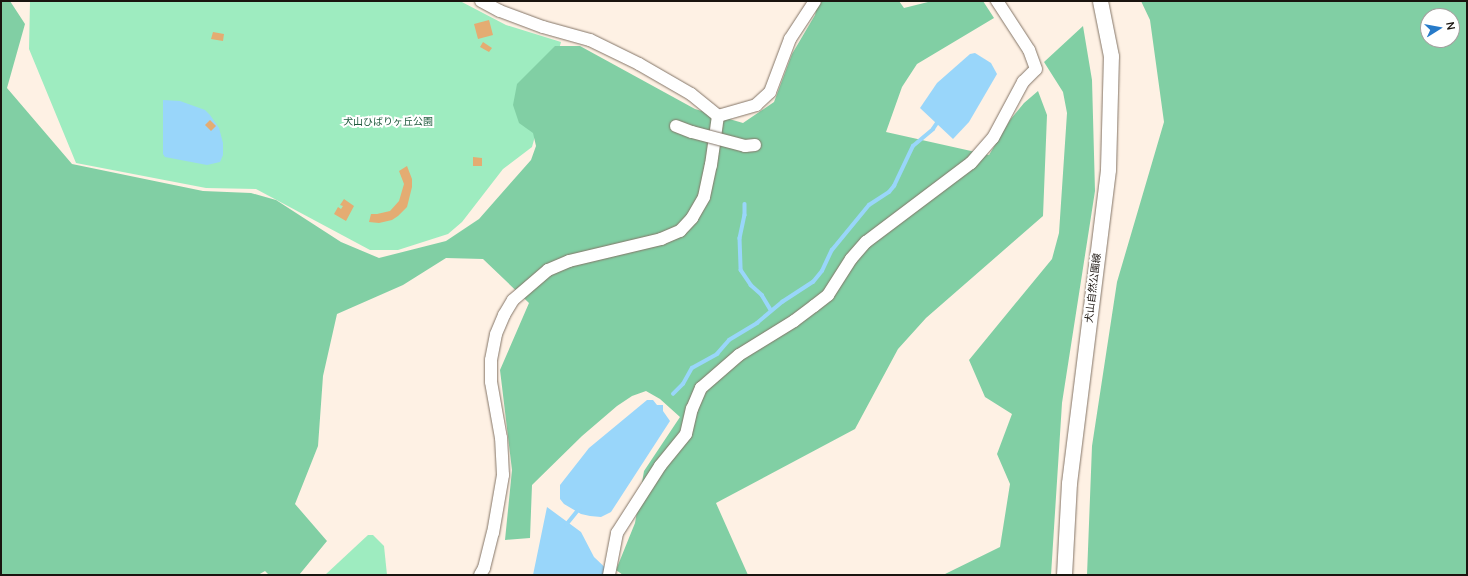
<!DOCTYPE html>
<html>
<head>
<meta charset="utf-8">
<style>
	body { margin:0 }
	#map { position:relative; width:1468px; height:576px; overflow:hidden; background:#fef1e4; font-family:Manrope,"Noto Sans JP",sans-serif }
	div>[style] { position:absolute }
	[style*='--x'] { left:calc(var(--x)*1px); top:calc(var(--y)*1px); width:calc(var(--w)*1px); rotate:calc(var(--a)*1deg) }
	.green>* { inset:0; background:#9eecc0 }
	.forest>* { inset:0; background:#81cfa4 }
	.water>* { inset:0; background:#99d6fa }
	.stream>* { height:3.5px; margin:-1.75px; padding:0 1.75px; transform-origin:1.75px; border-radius:1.75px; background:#99d6fa }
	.building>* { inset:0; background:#e4ac72 }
	.roads { filter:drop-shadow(0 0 1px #847567) drop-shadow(0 0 1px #847567) }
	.minor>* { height:12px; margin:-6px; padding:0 6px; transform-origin:6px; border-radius:6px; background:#fff }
	.major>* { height:15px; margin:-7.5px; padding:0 7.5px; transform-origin:7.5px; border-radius:7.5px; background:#fff }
	.bridges { filter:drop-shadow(0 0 1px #847567) drop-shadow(0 0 1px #847567) }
	.minor-bridge>* { height:12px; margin:-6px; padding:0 6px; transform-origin:6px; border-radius:6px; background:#fff }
	span { translate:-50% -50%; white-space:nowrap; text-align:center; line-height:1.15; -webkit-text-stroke:4px #fff; paint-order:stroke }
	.park-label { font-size:10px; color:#1f5a3d }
	.street-label { font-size:10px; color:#1a140f }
	.frame { position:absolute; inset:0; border:2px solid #1a140f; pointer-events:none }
	.north { position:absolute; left:1420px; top:8px; width:40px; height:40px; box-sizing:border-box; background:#fff; border:1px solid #a3a19f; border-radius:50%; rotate:79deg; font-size:11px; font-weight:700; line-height:16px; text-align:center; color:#1a140f }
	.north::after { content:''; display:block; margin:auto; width:14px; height:18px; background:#277ac9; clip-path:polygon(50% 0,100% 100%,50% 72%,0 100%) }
</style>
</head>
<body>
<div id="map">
	<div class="green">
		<i style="clip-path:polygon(30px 1px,460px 1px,506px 25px,561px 42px,532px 147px,503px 169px,462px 222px,448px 234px,398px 250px,370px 250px,256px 189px,206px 188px,76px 163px,29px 49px)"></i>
		<i style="clip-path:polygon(368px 535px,373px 535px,384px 546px,387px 575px,325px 575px)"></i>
	</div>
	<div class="forest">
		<i style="clip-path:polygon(1px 1px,10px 1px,25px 24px,7px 88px,72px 164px,203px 191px,251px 193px,276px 200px,341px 242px,379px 258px,446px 241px,479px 219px,531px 160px,536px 146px,533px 133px,519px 123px,513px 105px,517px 84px,555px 46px,580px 46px,695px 109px,743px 123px,774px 102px,792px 54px,815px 15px,818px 1px,899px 1px,904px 8px,932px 1px,983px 1px,994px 18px,917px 64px,902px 87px,886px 132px,989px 155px,1010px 120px,1024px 103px,1038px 91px,1047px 115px,1043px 216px,926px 318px,898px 349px,855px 429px,716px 503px,748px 575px,623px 575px,616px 570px,635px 523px,644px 471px,680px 417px,660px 399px,646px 391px,632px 396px,617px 406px,582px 436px,532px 485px,530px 538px,505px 540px,512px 470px,500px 370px,529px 303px,483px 259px,446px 258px,403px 285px,337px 314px,323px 376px,318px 446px,295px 504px,327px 541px,299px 575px,269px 575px,265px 571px,258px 575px,1px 575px)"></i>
		<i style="clip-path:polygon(evenodd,1141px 1px,1467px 1px,1467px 575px,1087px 575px,1092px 446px,1117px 282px,1164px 122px,1150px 20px,1141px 1px,1428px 16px,1452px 16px,1452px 40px,1428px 40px,1428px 16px)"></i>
		<i style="clip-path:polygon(1083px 26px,1092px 80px,1095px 191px,1062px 403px,1051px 575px,943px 575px,1000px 547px,1010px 484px,997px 454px,1012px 414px,985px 397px,969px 360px,1052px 259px,1059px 233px,1067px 113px,1063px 92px,1044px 62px)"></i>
	</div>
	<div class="water">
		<i style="clip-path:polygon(975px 53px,991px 63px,997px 74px,969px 122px,953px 139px,920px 108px,937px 83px,970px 54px)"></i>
		<i style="clip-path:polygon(163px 100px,180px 101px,205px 110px,210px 115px,219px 128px,223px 143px,223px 155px,220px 162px,207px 165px,165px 157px,163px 154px)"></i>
		<i style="clip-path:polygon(647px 400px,653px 400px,657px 405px,663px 405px,663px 411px,670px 421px,611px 512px,601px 517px,590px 516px,581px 514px,564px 504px,560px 499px,560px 485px,589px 448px)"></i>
		<i style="clip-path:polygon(547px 507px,581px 532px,594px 557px,613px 575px,533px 575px)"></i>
	</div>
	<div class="stream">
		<i style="--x:745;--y:204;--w:11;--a:90"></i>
		<i style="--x:745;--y:215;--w:24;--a:102"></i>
		<i style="--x:740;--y:238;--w:32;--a:88"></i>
		<i style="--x:741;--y:270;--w:18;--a:56"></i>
		<i style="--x:751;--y:285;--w:15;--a:42"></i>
		<i style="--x:762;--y:295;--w:17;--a:59"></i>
		<i style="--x:673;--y:394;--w:14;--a:-45"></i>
		<i style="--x:683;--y:384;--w:18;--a:-61"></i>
		<i style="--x:692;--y:368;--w:29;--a:-29"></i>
		<i style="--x:717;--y:354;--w:18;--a:-49"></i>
		<i style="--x:729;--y:340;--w:33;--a:-31"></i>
		<i style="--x:757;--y:323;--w:33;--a:-40"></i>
		<i style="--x:782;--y:302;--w:37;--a:-33"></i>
		<i style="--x:813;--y:282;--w:14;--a:-51"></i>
		<i style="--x:822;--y:271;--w:23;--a:-65"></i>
		<i style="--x:832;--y:250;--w:58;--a:-50.6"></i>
		<i style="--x:869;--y:205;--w:24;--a:-33"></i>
		<i style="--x:889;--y:192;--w:8;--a:-50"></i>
		<i style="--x:894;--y:186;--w:44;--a:-64.6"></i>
		<i style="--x:913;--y:146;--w:26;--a:-40"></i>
		<i style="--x:933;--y:129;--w:7;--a:-56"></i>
		<i style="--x:566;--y:525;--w:22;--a:-51"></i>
	</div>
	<div class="building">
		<i style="clip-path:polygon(489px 20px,493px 35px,478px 39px,474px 24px)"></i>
		<i style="clip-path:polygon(213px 32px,224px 34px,223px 41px,211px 39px)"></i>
		<i style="clip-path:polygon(483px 42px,492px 48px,489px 52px,480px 47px)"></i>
		<i style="clip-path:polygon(210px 120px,216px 126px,211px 131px,205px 125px)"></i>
		<i style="clip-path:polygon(473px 157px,482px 158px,482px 166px,473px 166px)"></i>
		<i style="clip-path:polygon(407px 166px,412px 179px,412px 187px,407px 207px,398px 216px,392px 220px,379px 223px,369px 222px,371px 214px,377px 214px,390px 211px,399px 201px,404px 184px,399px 171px)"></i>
		<i style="clip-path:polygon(344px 199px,354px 206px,346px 221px,334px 214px,338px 207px,341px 209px,343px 206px,340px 205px)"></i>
	</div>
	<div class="roads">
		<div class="minor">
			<i style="--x:481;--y:1;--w:21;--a:28"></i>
			<i style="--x:500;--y:11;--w:46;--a:20.4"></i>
			<i style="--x:543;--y:27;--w:49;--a:15.5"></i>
			<i style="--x:590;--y:40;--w:55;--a:26.1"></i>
			<i style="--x:639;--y:64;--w:60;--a:30"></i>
			<i style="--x:691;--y:94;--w:35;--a:39"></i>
			<i style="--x:718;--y:116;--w:40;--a:-16"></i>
			<i style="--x:756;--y:105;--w:19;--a:-43"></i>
			<i style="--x:770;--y:92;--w:57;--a:-69.3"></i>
			<i style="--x:790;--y:39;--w:45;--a:-56.7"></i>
			<i style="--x:480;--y:575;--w:8;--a:-60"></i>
			<i style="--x:484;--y:568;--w:36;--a:-76"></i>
			<i style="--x:493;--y:533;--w:59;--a:-80.2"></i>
			<i style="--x:503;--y:475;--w:37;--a:-93"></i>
			<i style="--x:501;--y:438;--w:57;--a:-100.1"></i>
			<i style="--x:491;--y:382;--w:22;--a:-90"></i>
			<i style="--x:491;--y:360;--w:26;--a:-79"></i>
			<i style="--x:496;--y:334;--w:21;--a:-67"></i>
			<i style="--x:504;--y:315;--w:17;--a:-59"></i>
			<i style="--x:513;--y:300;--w:46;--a:-40.6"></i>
			<i style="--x:548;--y:270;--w:23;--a:-23"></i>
			<i style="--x:569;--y:261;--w:95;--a:-13.4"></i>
			<i style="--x:661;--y:239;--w:21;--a:-23"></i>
			<i style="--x:680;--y:231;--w:18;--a:-47"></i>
			<i style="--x:692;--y:218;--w:24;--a:-60"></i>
			<i style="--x:704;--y:197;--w:33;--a:-78"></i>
			<i style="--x:711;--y:165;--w:49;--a:-81.9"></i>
			<i style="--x:609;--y:575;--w:43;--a:-79.2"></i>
			<i style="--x:617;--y:533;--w:80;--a:-57.3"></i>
			<i style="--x:660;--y:466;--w:41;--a:-50.9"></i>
			<i style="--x:686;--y:434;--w:26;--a:-77"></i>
			<i style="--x:692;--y:409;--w:23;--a:-67"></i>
			<i style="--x:701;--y:388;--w:50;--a:-41"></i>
			<i style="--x:739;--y:355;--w:65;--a:-31.7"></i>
			<i style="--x:794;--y:321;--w:25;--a:-37"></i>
			<i style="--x:814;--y:306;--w:18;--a:-38"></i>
			<i style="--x:828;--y:295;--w:43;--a:-57.4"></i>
			<i style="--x:851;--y:259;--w:23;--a:-49"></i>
			<i style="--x:866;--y:242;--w:131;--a:-37"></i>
			<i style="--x:971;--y:163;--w:33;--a:-49"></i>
			<i style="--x:993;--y:138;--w:64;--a:-61.8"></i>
			<i style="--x:1023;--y:82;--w:18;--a:-45"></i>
			<i style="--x:1036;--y:69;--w:20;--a:-110"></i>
			<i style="--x:1029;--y:50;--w:59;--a:-123.1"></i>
		</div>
		<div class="major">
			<i style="--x:1064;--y:575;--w:92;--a:-86.9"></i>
			<i style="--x:1069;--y:483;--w:316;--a:-82.9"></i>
			<i style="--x:1108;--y:169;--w:113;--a:-88.5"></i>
			<i style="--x:1111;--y:56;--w:56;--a:-101.3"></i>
		</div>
	</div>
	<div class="bridges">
		<div class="minor-bridge">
			<i style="--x:676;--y:126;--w:17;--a:21"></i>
			<i style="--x:692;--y:132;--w:55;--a:14.8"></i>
			<i style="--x:745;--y:146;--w:10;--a:-6"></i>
		</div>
	</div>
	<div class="park-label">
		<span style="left:388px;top:122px">犬山ひばりヶ丘公園</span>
	</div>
	<div class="street-label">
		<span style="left:1093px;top:288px;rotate:-83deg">犬山自然公園線</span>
	</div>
	<div class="frame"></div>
	<div class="north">N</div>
</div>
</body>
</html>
